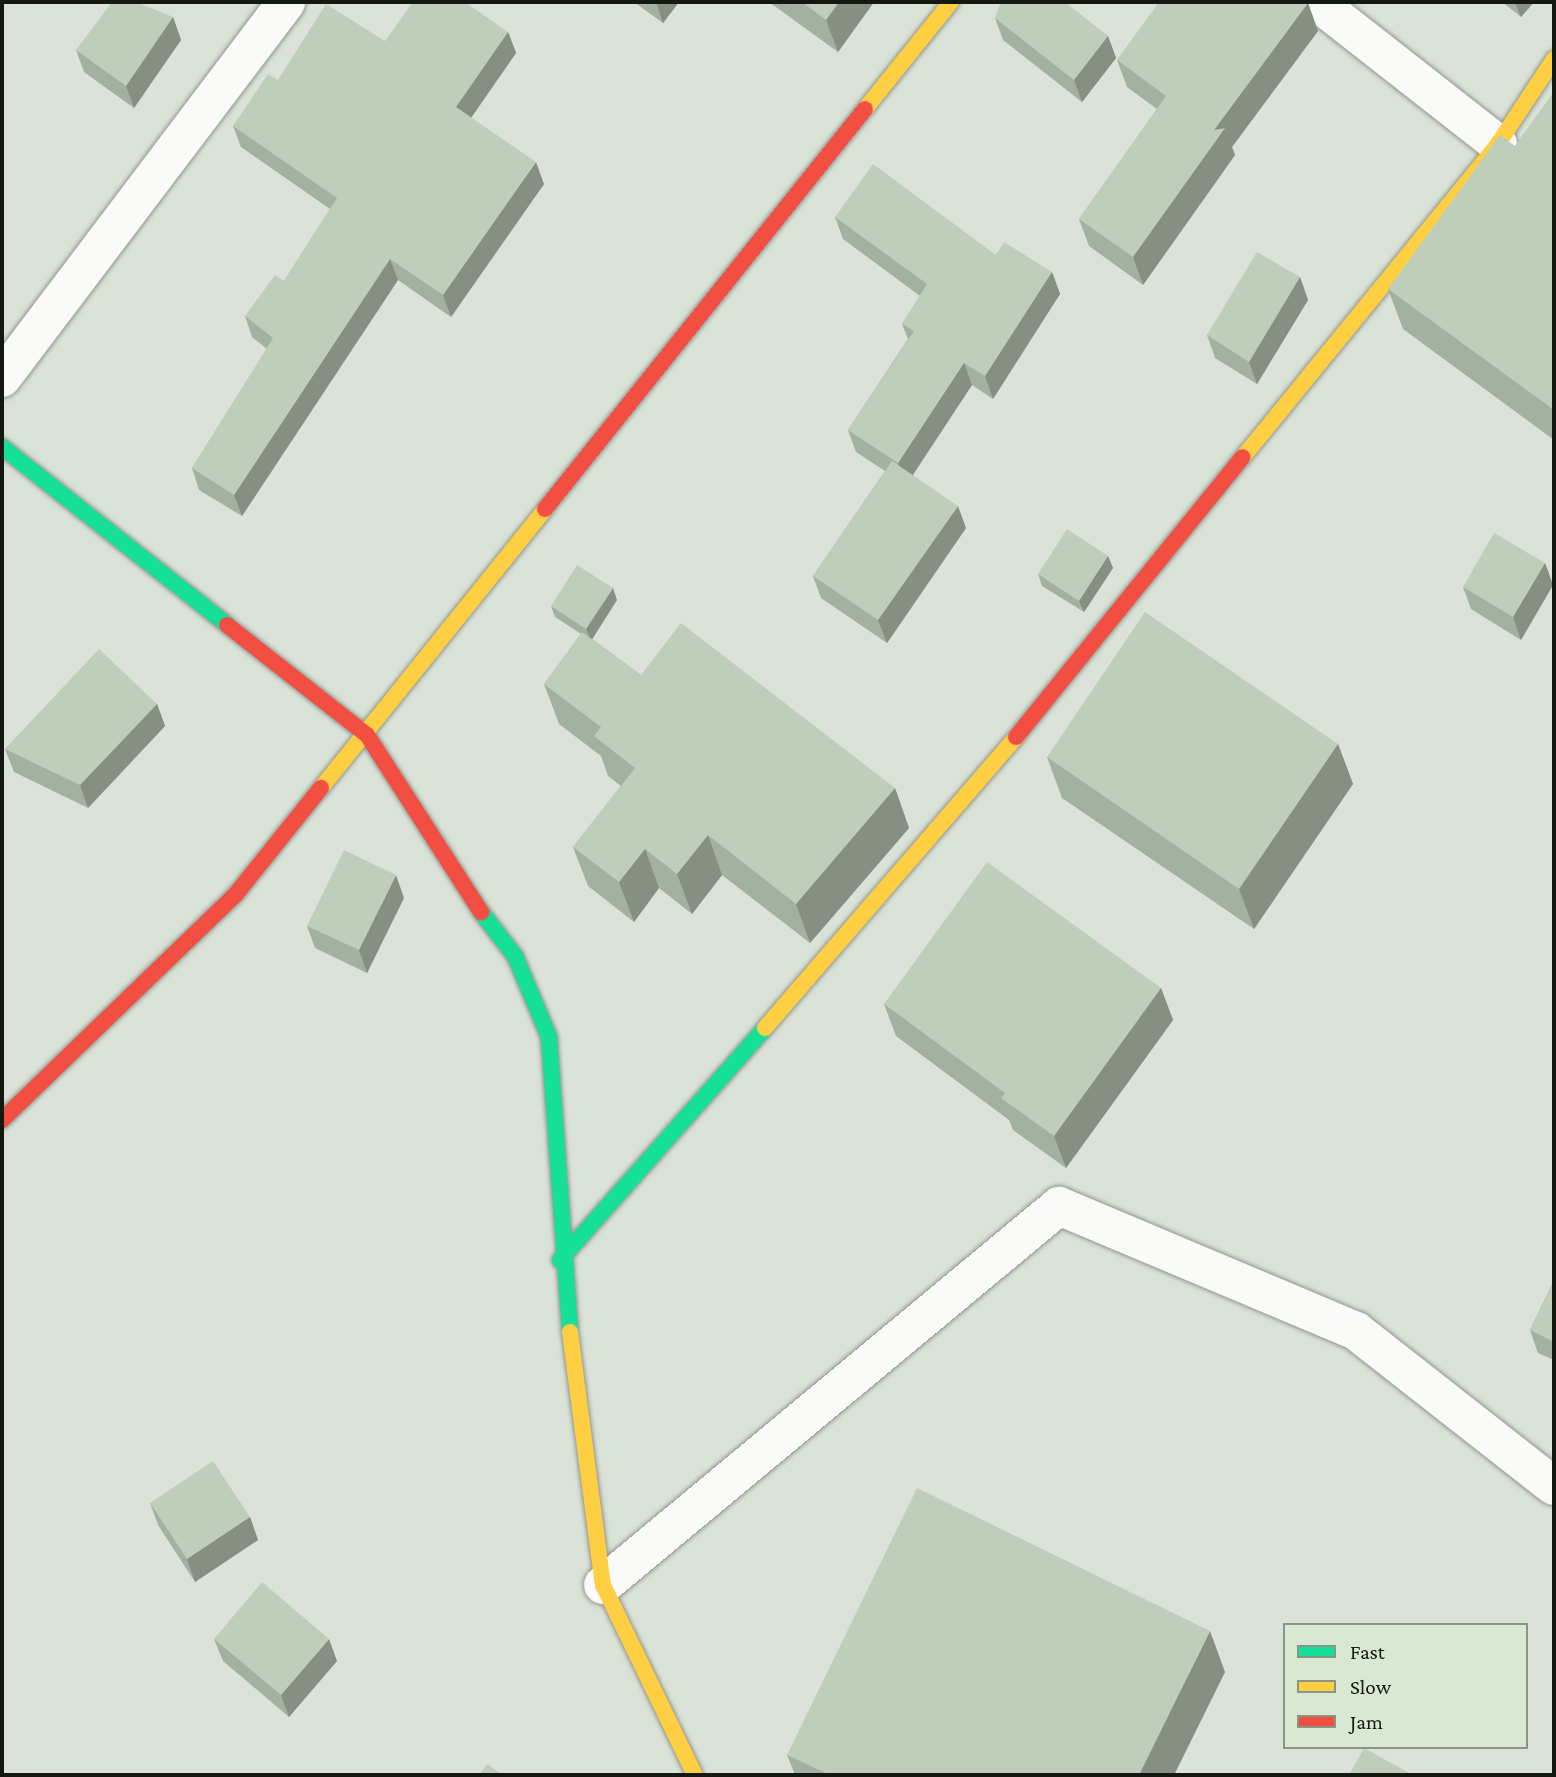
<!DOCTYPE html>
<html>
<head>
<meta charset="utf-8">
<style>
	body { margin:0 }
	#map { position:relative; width:1556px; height:1777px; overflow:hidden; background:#dbe3d8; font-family:"Crimson Pro",serif }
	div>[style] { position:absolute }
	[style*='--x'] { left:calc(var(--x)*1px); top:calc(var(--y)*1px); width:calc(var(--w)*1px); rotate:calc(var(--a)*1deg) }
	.roads { filter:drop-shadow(0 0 2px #91978f) drop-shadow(0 0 2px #91978f) }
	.street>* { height:38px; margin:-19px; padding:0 19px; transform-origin:19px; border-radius:19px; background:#fafbf9 }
	.fast>* { height:16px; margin:-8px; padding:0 8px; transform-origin:8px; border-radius:8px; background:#16e098 }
	.slow>* { height:16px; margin:-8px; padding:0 8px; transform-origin:8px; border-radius:8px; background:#ffcf43 }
	.jam>* { height:16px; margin:-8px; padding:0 8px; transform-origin:8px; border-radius:8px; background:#f24e42 }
	.wall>* { inset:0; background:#a3b1a0 }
	.shaded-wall>* { inset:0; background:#859082 }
	.building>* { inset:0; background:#beceba }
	span { translate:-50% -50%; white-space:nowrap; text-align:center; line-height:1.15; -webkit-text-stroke:5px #d8e8d3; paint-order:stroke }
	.frame { position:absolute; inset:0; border:4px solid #131811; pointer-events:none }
	.legend { position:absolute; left:1283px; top:1623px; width:245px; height:126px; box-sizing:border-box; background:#d8e8d3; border:2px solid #899585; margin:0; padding:9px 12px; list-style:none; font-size:21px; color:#131811 }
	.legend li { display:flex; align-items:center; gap:14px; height:35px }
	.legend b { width:35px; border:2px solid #899585 }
</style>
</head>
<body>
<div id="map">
	<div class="roads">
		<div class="street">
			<i style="--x:1317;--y:2;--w:230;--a:38.1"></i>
			<i style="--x:2;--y:378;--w:471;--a:-52.9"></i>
			<i style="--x:603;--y:1585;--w:593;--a:-39.73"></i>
			<i style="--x:1059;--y:1206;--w:322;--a:22.8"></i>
			<i style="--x:1356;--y:1331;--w:251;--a:38.1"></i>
		</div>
		<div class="fast">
			<i style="--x:2;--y:447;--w:287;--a:38.3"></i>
			<i style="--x:481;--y:912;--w:56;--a:52.3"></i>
			<i style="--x:515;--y:956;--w:88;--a:67.2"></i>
			<i style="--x:549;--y:1037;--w:296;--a:85.9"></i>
			<i style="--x:560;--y:1260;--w:310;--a:-48.5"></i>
		</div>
		<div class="slow">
			<i style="--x:865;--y:109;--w:137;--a:-51.2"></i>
			<i style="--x:1243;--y:457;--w:404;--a:-50.8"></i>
			<i style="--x:1498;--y:144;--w:102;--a:-56.6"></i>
			<i style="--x:321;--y:788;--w:358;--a:-51.2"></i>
			<i style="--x:765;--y:1028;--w:384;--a:-49.2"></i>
			<i style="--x:570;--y:1332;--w:255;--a:82.6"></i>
			<i style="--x:603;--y:1585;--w:211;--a:64.2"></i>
		</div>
		<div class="jam">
			<i style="--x:545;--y:509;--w:512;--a:-51.34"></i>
			<i style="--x:227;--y:625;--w:178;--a:38.2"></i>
			<i style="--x:367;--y:735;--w:211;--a:57.2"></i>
			<i style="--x:1016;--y:737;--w:360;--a:-51"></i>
			<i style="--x:2;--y:1120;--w:325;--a:-44"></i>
			<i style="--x:236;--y:894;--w:136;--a:-51.3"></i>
		</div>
	</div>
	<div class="wall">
		<i style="clip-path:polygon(634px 2px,679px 2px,663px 23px)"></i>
		<i style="clip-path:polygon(769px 2px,874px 2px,838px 52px)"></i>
		<i style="clip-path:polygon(1502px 2px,1534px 2px,1521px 17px)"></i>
		<i style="clip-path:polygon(1308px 3px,1318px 31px,1232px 147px,1235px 155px,1143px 285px,1089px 246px,1079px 219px,1157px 109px,1127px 87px,1117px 60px)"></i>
		<i style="clip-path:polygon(173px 17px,181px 40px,134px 108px,84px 72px,76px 50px)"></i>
		<i style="clip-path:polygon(995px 18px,1108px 36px,1116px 58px,1082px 102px,1003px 40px)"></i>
		<i style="clip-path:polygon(508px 32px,516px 53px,471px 118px,544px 184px,451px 317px,398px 280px,242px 516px,199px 490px,192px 468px,267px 349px,252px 337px,245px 316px,284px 281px,330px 209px,241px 147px,233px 126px,278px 80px,385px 41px)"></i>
		<i style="clip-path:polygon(1554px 92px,1554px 440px,1403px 329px,1388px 289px,1515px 146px)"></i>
		<i style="clip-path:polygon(835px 217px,996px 255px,1052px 272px,1060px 294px,993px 399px,972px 385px,913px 475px,966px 528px,887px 643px,821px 598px,813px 576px,885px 471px,856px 452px,848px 430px,908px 339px,902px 324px,920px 296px,843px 239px)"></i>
		<i style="clip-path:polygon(1300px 277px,1308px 300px,1257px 384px,1215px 358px,1207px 335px)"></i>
		<i style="clip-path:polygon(1108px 556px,1113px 568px,1084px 612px,1042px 586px,1038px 574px)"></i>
		<i style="clip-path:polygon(1545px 563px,1553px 585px,1521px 640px,1471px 609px,1463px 587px)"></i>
		<i style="clip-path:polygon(617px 600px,592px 639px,641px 675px,895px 788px,909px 828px,810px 943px,722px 875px,692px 914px,659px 888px,634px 922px,588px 886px,573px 847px,621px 786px,608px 776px,601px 756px,559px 724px,544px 684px,581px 634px,555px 617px,551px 606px)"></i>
		<i style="clip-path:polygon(157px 704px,165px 726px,88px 808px,14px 772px,5px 749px)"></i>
		<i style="clip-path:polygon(1338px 744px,1353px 784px,1254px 929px,1062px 798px,1047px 757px)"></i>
		<i style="clip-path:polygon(404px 898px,367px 973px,315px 948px,307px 926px)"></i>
		<i style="clip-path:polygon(1161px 988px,1173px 1020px,1066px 1168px,1013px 1130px,1009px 1120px,896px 1036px,884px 1004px)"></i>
		<i style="clip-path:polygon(1554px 1280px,1554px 1360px,1538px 1353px,1530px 1330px)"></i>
		<i style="clip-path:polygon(150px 1503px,250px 1517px,258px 1540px,195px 1582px,158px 1525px)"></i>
		<i style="clip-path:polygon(214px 1639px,337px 1661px,289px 1717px,223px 1661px)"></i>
		<i style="clip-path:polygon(1225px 1672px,1174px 1775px,795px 1775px,787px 1755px)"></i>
	</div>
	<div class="shaded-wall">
		<i style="clip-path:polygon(656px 2px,679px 2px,663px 23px)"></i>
		<i style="clip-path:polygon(839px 2px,874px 2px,838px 52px,826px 20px)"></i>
		<i style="clip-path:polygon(1515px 2px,1534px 2px,1521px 17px)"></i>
		<i style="clip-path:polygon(1308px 3px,1318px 31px,1232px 147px,1235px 155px,1143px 285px,1133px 257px,1214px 130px)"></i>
		<i style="clip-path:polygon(173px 17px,181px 40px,134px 108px,126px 86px)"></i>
		<i style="clip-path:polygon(508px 32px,516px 53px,464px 128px,456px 107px)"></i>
		<i style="clip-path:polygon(1108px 36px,1116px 58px,1082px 102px,1074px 80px)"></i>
		<i style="clip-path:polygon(536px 162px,544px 184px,451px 317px,443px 295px)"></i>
		<i style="clip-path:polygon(390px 259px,398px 280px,242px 516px,234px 495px)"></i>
		<i style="clip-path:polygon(1052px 272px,1060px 294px,993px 399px,985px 376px)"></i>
		<i style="clip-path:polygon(1300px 277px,1308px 300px,1257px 384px,1249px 362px)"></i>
		<i style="clip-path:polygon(964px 363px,972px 385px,906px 485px,898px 463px)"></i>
		<i style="clip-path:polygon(958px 506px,966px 528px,887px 643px,878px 620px)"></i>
		<i style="clip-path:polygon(1108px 556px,1113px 568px,1084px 612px,1079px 601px)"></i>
		<i style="clip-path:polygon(1545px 563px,1553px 585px,1521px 640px,1513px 617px)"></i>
		<i style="clip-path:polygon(613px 588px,617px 600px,591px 641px,586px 629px)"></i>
		<i style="clip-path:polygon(157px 704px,165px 726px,88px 808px,80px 785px)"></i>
		<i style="clip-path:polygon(1338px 744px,1353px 784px,1254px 929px,1239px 889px)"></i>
		<i style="clip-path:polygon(895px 788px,909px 828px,810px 943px,796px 904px)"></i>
		<i style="clip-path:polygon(708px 835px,722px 875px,692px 914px,677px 874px)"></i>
		<i style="clip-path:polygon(645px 849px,659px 888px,634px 922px,619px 882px)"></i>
		<i style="clip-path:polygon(396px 875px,404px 898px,367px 973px,359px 950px)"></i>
		<i style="clip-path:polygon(1161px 988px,1173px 1020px,1066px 1168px,1054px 1136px)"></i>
		<i style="clip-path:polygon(250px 1517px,258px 1540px,195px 1582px,187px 1559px)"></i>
		<i style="clip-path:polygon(1210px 1631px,1225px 1672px,1174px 1775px,1139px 1775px)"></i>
		<i style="clip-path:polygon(329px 1639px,337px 1661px,289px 1717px,281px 1695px)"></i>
	</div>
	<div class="building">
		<i style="clip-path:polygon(112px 2px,136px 2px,173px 17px,126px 86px,76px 50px)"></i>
		<i style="clip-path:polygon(413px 2px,465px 2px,508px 32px,456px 107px,536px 162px,443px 295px,390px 259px,234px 495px,192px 468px,273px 338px,245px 316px,275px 275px,284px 281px,337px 198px,233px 126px,268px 74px,278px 80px,326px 4px,385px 41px)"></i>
		<i style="clip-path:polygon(802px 2px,839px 2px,826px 20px)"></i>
		<i style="clip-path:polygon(1001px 2px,1065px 2px,1108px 36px,1074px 80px,995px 18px)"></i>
		<i style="clip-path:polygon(1159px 2px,1307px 2px,1308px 3px,1214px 130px,1225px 128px,1133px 257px,1079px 219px,1166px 96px,1117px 60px)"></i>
		<i style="clip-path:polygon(1554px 92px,1554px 410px,1388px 289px,1500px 135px,1515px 146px)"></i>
		<i style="clip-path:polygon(873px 164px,996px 255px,1004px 242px,1052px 272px,985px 376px,964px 363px,898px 463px,848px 430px,914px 331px,902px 324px,927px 284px,835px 217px)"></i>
		<i style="clip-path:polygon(1257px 252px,1300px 277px,1249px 362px,1207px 335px)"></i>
		<i style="clip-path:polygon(892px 461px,958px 506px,878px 620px,813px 576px)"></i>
		<i style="clip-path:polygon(1067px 529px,1108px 556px,1079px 601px,1038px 574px)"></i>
		<i style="clip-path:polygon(1494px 533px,1545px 563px,1513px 617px,1463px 587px)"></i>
		<i style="clip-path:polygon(577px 565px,613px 588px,586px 629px,551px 606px)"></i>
		<i style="clip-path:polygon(1145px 612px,1338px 744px,1239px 889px,1047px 757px)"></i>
		<i style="clip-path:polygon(681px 623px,895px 788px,796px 904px,708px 835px,677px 874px,645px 849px,619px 882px,573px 847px,635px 768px,594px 736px,601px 727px,544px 684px,582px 632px,641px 675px)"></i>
		<i style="clip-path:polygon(99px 649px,157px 704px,80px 785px,5px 749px)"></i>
		<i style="clip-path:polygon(344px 850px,396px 875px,359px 950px,307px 926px)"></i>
		<i style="clip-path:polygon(987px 862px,1161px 988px,1054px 1136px,1001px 1098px,1005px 1093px,884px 1004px)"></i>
		<i style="clip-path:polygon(1554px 1280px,1554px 1342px,1530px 1330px)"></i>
		<i style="clip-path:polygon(213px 1461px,250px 1517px,187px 1559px,150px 1503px)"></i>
		<i style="clip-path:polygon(917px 1488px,1210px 1631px,1139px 1775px,830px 1775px,787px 1755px)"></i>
		<i style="clip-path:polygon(262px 1582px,329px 1639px,281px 1695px,214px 1639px)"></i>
		<i style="clip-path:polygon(1364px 1748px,1413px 1775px,1349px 1775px)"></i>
		<i style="clip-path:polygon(487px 1764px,503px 1775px,479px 1775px)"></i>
	</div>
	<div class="frame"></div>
	<ul class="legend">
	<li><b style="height:9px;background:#16e098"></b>Fast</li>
	<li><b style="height:9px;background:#ffcf43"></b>Slow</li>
	<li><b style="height:9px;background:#f24e42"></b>Jam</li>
	</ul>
</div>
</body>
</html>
